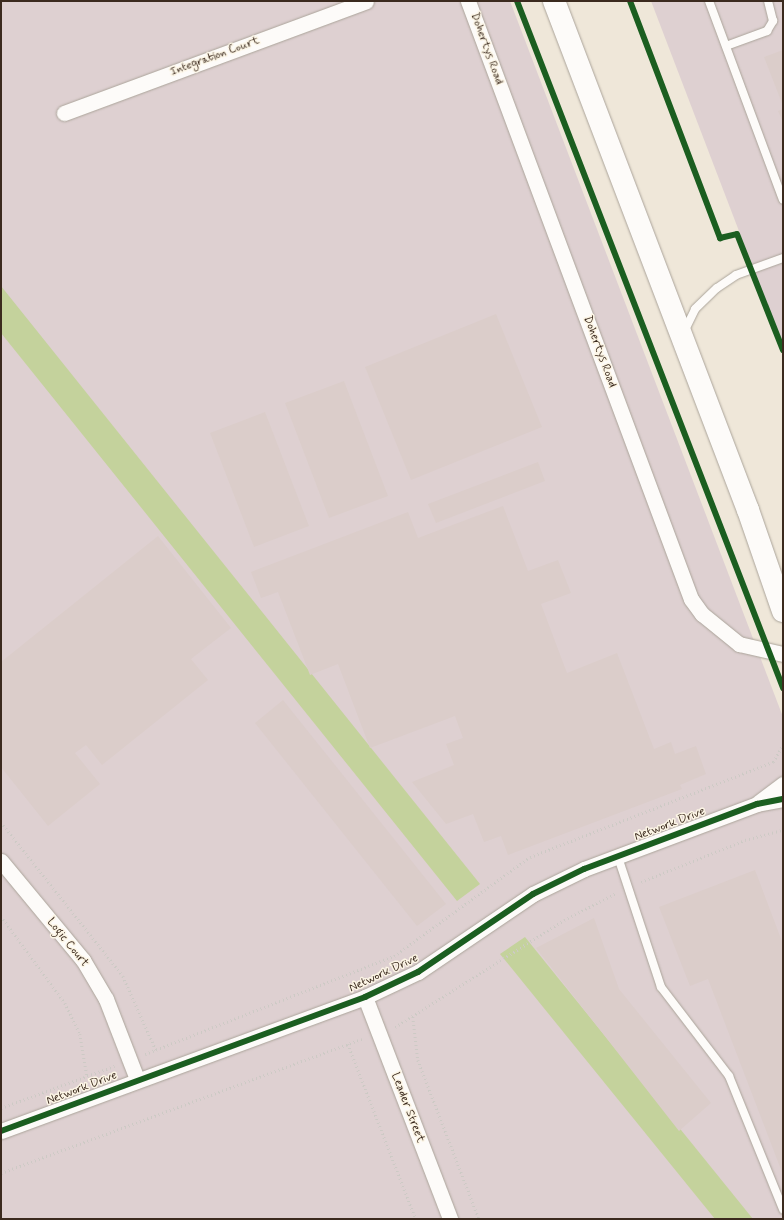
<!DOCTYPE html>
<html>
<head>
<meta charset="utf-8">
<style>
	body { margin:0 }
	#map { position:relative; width:784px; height:1220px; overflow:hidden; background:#efe7d9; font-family:Mynerve,sans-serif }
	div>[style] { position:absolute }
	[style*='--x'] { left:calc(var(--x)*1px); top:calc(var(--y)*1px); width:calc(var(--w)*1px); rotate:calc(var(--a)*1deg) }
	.industrial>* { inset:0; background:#ded0d1 }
	.green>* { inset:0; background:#c4d29c }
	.building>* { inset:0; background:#dbcdca }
	.path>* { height:2.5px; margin-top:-1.25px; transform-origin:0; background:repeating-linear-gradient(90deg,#cdcac5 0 1px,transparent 0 4px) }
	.roads { filter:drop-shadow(0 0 1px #aba49a) drop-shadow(0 0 1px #aba49a) }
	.service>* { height:8px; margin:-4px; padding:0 4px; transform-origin:4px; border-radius:4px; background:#fdfbf9 }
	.minor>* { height:15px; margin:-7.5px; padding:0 7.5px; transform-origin:7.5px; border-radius:7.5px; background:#fdfbf9 }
	.secondary>* { height:22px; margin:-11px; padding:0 11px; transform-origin:11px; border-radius:11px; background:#fdfbf9 }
	.cycleway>* { height:6px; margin:-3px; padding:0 3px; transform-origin:3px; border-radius:3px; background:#1b5e20 }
	span { translate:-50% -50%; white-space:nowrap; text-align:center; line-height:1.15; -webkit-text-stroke:3px #fcf5e5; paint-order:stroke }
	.street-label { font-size:12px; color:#3b2a1e }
	.frame { position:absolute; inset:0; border:2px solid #3b2a1e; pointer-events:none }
</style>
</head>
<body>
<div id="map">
	<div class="industrial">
		<i style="clip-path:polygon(1px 1px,510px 1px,783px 717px,783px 1219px,1px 1219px)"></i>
		<i style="clip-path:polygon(651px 1px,783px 1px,783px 346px,773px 320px)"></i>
	</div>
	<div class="green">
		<i style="clip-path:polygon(1px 286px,480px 884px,457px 901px,1px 333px)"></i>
		<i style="clip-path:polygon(525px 937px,753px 1219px,715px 1219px,500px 954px)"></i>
	</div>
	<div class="building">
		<i style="clip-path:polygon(783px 50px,783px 106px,764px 57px)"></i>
		<i style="clip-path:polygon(783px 109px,783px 122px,778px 111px)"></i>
		<i style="clip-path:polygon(496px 314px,542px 427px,411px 480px,365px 367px)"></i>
		<i style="clip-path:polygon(344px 381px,388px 496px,329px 518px,285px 403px)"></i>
		<i style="clip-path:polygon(265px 412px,309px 526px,254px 547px,210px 433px)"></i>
		<i style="clip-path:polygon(538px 462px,545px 481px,436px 523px,428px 504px)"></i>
		<i style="clip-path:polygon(503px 506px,528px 571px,558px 560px,571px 593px,541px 604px,567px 673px,617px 653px,654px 749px,671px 742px,675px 754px,696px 746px,706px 774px,680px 785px,682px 789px,508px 855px,501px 836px,484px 842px,473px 814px,446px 824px,412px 782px,454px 765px,446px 744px,463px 738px,455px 716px,370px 748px,338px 664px,310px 675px,278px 592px,261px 598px,251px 572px,408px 512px,418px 538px)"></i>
		<i style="clip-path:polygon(158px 536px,231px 628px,191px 659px,208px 680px,102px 765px,86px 745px,75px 753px,100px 784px,48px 826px,1px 767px,1px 662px)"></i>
		<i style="clip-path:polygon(283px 700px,446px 904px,417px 926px,255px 723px)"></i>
		<i style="clip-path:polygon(755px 870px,783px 944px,783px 1175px,708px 979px,690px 986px,659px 907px)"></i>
		<i style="clip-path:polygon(594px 918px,619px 989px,711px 1103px,679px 1131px,536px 948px)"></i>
	</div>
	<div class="path">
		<i style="--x:1;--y:822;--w:196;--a:51.6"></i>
		<i style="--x:123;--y:976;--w:81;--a:66"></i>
		<i style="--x:641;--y:882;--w:112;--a:-22"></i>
		<i style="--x:745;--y:840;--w:39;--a:-15"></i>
		<i style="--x:1;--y:916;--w:108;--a:53.7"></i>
		<i style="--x:65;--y:1003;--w:34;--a:64"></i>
		<i style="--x:80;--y:1034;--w:43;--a:80.5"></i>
		<i style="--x:413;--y:1017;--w:43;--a:83.4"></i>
		<i style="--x:418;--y:1060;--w:170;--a:69"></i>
		<i style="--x:395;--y:1027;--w:200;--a:-32.3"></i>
		<i style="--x:564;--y:920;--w:59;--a:-27.4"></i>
		<i style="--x:348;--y:1044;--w:188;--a:68.8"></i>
		<i style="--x:145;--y:1054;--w:268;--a:-21.5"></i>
		<i style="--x:394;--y:956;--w:168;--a:-36.1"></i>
		<i style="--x:530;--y:857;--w:261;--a:-21.4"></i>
		<i style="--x:773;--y:762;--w:20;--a:-60"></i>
		<i style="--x:1;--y:1108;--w:121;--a:-20.4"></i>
		<i style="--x:1;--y:1173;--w:385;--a:-20.4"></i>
	</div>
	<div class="roads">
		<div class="service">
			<i style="--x:709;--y:1;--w:212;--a:69.6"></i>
			<i style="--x:726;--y:46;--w:44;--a:-20.1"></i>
			<i style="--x:767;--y:31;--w:12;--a:-59"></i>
			<i style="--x:773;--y:21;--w:21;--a:-104"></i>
			<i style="--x:684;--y:332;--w:25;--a:-64"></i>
			<i style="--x:695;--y:309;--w:30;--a:-44"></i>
			<i style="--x:717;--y:288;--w:23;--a:-34"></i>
			<i style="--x:736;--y:275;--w:50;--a:-19.9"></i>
			<i style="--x:618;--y:857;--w:137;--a:71.7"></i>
			<i style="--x:661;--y:987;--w:112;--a:52.6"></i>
			<i style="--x:729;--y:1076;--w:144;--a:67.9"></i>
		</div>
		<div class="minor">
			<i style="--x:468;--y:1;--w:638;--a:69.55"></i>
			<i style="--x:691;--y:599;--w:19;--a:54"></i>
			<i style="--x:702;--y:614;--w:48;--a:39"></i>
			<i style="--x:739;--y:644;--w:45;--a:12.8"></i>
			<i style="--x:64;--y:113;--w:322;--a:-20.3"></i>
			<i style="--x:759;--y:802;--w:30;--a:-37"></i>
			<i style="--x:1;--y:861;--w:129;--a:50.4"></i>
			<i style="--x:83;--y:960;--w:45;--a:59.5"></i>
			<i style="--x:106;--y:999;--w:86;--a:68.8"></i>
			<i style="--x:365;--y:997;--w:238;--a:69"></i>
			<i style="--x:1;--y:1131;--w:388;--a:-20.2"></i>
			<i style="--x:365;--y:997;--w:59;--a:-25.3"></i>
			<i style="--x:418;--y:972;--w:139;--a:-34.1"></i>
			<i style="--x:533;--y:894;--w:57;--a:-26.1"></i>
			<i style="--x:584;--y:869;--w:185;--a:-20.6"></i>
			<i style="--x:757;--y:804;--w:26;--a:-11"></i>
		</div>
		<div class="secondary">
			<i style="--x:554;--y:1;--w:545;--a:69.14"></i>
			<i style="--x:748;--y:510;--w:107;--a:70.9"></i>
		</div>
	</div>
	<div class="cycleway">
		<i style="--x:517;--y:1;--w:737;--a:68.83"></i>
		<i style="--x:630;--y:1;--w:254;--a:69.2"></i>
		<i style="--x:720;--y:238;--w:17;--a:-13"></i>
		<i style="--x:737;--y:234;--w:125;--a:68.4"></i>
		<i style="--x:1;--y:1131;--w:388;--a:-20.2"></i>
		<i style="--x:365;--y:997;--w:59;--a:-25.3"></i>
		<i style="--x:418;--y:972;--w:139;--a:-34.1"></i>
		<i style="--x:533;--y:894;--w:57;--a:-26.1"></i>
		<i style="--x:584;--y:869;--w:185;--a:-20.6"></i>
		<i style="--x:757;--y:804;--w:26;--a:-11"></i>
	</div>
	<div class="street-label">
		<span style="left:486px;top:49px;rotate:70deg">Dohertys Road</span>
		<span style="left:215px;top:57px;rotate:-20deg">Integration Court</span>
		<span style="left:599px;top:352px;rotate:70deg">Dohertys Road</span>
		<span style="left:670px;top:825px;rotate:-21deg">Network Drive</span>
		<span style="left:67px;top:943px;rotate:51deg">Logic Court</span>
		<span style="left:384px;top:974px;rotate:-25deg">Network Drive</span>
		<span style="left:82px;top:1089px;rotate:-21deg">Network Drive</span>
		<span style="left:407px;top:1108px;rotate:69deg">Leader Street</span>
	</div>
	<div class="frame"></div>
</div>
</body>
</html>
